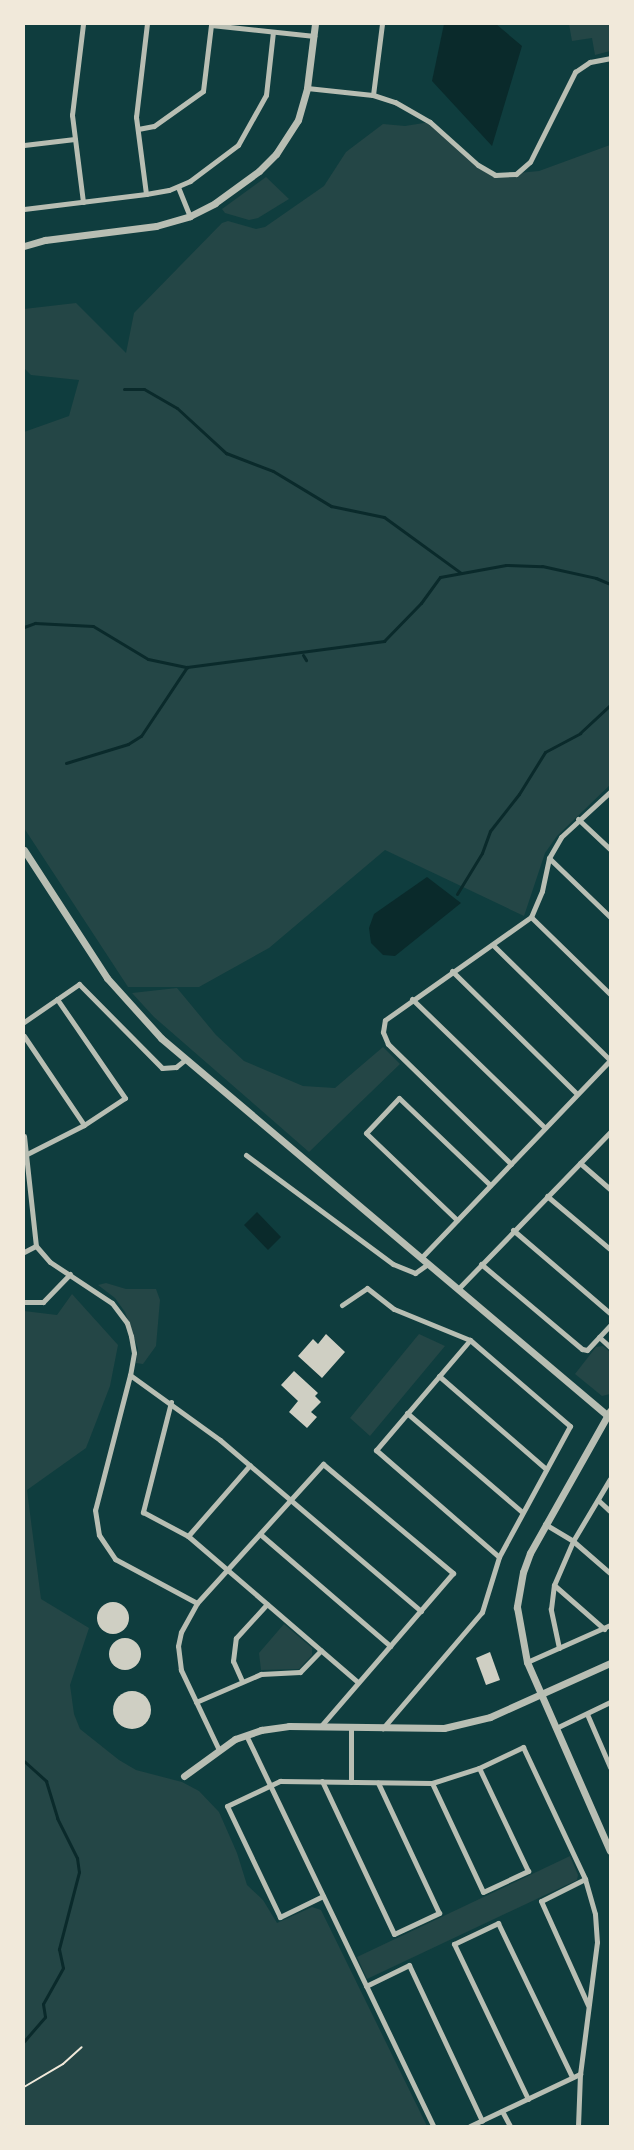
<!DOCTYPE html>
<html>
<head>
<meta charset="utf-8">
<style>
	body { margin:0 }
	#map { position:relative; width:634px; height:2150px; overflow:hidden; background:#0f3d3e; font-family:Overpass,sans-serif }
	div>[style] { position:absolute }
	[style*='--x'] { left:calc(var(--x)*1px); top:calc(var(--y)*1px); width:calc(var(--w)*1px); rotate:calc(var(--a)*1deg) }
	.green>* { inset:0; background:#244646 }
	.water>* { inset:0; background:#0a2a2b }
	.stream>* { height:3px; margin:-1.5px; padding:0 1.5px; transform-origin:1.5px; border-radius:1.5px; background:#0a2a2b }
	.building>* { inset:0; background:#cfcfc3 }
	.round { border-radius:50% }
	.path>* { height:2px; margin:-1px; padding:0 1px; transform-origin:1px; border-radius:1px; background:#f1e9da }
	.minor>* { height:5px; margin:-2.5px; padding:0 2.5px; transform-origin:2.5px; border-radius:2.5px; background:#b8beb3 }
	.tertiary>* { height:7px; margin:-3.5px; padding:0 3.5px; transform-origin:3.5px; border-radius:3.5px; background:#b8beb3 }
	span { translate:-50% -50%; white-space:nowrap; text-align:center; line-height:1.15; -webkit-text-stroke:4.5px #f1e9da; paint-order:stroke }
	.frame { position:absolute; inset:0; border:25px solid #f1e9da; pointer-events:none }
</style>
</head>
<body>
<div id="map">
	<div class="green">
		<i style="clip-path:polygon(569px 24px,610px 24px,610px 51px,595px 55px,592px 38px,572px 41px)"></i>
		<i style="clip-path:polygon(430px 122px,478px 165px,496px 175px,539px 171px,610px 145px,610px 785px,557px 836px,545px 853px,524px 916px,385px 850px,269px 948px,199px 987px,128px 987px,24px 828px,24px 432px,69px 416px,79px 380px,31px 375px,24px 368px,24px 309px,76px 303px,126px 353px,134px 313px,222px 223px,228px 221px,256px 229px,265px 227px,324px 186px,346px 152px,383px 124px,405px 126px)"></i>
		<i style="clip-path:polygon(266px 177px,289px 199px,258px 218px,249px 220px,225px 213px,222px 209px)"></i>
		<i style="clip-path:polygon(177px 988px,216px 1035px,244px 1061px,303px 1086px,335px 1088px,383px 1047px,400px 1064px,309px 1152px,154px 1017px,132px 993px)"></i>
		<i style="clip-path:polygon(106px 1283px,126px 1289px,156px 1289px,160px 1300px,156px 1346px,143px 1364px,136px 1363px,138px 1349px,125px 1312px,115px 1298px,98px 1285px)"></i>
		<i style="clip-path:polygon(72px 1294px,118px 1345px,110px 1386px,86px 1448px,27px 1490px,41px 1599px,89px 1628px,70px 1685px,74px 1714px,80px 1729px,119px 1760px,136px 1770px,182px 1782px,199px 1791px,219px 1812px,237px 1853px,247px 1885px,263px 1900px,277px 1923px,312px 1907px,321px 1910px,427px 2126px,24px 2126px,24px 1311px,57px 1315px)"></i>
		<i style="clip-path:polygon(419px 1334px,445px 1346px,370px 1436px,350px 1418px)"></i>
		<i style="clip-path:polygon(603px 1346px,610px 1352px,610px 1394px,602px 1396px,575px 1374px,596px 1347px)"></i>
		<i style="clip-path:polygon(284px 1624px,312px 1648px,312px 1655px,299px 1669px,261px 1670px,259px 1653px)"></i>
		<i style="clip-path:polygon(570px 1856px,578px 1875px,577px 1880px,367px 1979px,357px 1957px)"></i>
	</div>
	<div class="water">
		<i style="clip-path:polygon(444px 24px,496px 24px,522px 46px,492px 146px,432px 81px)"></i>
		<i style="clip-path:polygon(427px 877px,461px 903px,395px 956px,383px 955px,371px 943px,369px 928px,374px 914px)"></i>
		<i style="clip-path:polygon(257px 1212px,281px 1237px,268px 1250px,244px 1225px)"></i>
	</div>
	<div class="stream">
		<i style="--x:124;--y:389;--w:20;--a:0"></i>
		<i style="--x:144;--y:389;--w:38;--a:30"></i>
		<i style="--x:177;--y:408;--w:67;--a:42.6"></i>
		<i style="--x:226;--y:453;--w:50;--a:21"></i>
		<i style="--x:273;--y:471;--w:68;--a:31.1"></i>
		<i style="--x:331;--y:506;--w:54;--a:11.7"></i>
		<i style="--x:384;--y:517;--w:95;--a:36"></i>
		<i style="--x:24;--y:627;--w:12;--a:-20"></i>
		<i style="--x:35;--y:623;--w:58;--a:3"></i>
		<i style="--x:93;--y:626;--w:64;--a:31"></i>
		<i style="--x:148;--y:659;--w:40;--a:12"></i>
		<i style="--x:187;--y:667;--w:199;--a:-7.5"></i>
		<i style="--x:384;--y:641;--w:53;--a:-45.8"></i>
		<i style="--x:421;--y:603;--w:32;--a:-54"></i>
		<i style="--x:440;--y:577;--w:67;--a:-10.3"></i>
		<i style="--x:506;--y:565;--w:36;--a:2"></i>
		<i style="--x:542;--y:566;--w:55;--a:12.5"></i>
		<i style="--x:596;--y:578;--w:15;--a:23"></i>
		<i style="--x:303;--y:655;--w:6;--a:59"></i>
		<i style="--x:66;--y:763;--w:65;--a:-17"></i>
		<i style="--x:128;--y:744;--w:15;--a:-32"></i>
		<i style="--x:141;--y:736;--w:83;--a:-56.3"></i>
		<i style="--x:457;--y:894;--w:48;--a:-58.6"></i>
		<i style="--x:482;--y:853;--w:23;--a:-70"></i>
		<i style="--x:490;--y:831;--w:47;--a:-51.9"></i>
		<i style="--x:519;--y:794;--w:49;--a:-58.2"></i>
		<i style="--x:545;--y:752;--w:40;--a:-28"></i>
		<i style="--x:580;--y:733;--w:41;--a:-43"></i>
		<i style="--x:24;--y:1761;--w:30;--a:42"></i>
		<i style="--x:46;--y:1781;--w:39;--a:73"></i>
		<i style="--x:57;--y:1818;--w:45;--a:63.4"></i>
		<i style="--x:77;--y:1858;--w:14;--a:82"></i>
		<i style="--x:79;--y:1872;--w:80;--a:104.6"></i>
		<i style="--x:59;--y:1949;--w:19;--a:78"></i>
		<i style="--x:63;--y:1968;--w:41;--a:119.1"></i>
		<i style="--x:43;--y:2004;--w:13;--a:81"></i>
		<i style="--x:45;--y:2017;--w:32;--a:131"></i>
	</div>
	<div class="building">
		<i style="clip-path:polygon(326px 1334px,345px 1352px,322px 1378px,298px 1356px,313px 1339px,318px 1344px)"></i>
		<i style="clip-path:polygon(294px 1371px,318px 1393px,315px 1396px,321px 1402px,311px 1412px,317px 1417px,307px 1428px,289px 1412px,298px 1401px,281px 1385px)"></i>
		<i class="round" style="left:97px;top:1602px;width:32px;height:32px"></i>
		<i class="round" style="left:109px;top:1638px;width:32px;height:32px"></i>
		<i style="clip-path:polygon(490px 1652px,500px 1680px,486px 1685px,476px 1658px)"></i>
		<i class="round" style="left:113px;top:1691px;width:38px;height:38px"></i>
	</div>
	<div class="path">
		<i style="--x:24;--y:2087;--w:45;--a:-30.5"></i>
		<i style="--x:63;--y:2064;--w:25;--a:-42"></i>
	</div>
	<div class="minor">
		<i style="--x:307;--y:88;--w:66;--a:6.1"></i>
		<i style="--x:373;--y:95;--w:23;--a:18"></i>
		<i style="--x:395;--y:102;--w:40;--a:29.7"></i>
		<i style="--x:430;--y:122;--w:64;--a:41.9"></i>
		<i style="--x:478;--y:165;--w:20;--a:30"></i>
		<i style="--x:495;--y:175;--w:21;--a:-3"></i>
		<i style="--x:516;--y:174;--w:18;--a:-41"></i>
		<i style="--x:530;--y:162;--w:101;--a:-63.4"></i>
		<i style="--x:575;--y:72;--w:18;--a:-34"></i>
		<i style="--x:590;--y:62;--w:20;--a:-11"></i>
		<i style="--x:373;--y:95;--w:72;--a:-82.8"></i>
		<i style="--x:138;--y:129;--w:16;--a:-11"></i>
		<i style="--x:154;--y:126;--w:60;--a:-35.5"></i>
		<i style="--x:203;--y:91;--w:66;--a:-83.1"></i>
		<i style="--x:211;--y:25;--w:104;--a:6.1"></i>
		<i style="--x:24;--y:145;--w:51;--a:-6.7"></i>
		<i style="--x:178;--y:187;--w:31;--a:68"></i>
		<i style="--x:146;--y:194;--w:78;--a:-97.4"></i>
		<i style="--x:136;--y:117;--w:94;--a:-83.3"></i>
		<i style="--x:83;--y:202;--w:88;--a:-97.2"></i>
		<i style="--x:72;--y:115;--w:92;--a:-83.1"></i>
		<i style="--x:24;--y:209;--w:123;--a:-7"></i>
		<i style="--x:146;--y:194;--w:23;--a:-10"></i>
		<i style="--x:169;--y:190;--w:23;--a:-23"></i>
		<i style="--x:190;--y:181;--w:60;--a:-36.9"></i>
		<i style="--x:238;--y:145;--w:57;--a:-60.8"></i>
		<i style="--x:266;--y:95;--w:63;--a:-83.7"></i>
		<i style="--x:578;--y:819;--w:44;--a:43.2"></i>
		<i style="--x:549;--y:858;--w:85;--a:44"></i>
		<i style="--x:531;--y:917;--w:110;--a:44.3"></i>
		<i style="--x:493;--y:945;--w:164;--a:44.5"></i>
		<i style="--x:452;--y:971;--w:175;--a:44.5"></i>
		<i style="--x:412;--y:999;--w:185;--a:44.1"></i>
		<i style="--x:24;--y:1022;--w:67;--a:-34.6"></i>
		<i style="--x:79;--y:984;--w:118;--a:45.3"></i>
		<i style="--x:162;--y:1068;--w:14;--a:-4"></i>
		<i style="--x:176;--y:1067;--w:13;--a:-39"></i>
		<i style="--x:24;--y:1036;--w:107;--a:56"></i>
		<i style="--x:24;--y:1136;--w:111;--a:83.8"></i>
		<i style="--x:36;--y:1246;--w:21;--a:49"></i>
		<i style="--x:50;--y:1262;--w:74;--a:33.5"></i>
		<i style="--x:112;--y:1303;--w:25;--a:53"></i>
		<i style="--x:127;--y:1323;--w:14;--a:73"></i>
		<i style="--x:131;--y:1336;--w:17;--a:80"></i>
		<i style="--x:134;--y:1353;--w:22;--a:100"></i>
		<i style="--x:130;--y:1375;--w:139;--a:104.5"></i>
		<i style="--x:95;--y:1510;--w:25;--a:81"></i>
		<i style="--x:99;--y:1535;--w:29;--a:56"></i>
		<i style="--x:115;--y:1559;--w:93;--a:28.2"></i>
		<i style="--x:27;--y:1154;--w:64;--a:-27"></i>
		<i style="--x:84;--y:1125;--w:49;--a:-33.4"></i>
		<i style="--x:125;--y:1098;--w:120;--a:-124.5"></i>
		<i style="--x:246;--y:1155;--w:183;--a:36.6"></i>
		<i style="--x:393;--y:1264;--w:24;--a:22"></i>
		<i style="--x:415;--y:1273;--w:16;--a:-35"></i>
		<i style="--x:580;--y:1163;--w:40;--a:41"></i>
		<i style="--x:511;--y:1164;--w:172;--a:-135.7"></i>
		<i style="--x:388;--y:1044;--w:13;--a:-113"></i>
		<i style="--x:383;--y:1032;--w:12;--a:-81"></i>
		<i style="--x:385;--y:1020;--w:179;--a:-35.2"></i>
		<i style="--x:531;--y:917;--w:28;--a:-67"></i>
		<i style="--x:542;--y:891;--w:34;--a:-78"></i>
		<i style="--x:549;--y:858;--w:24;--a:-60"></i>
		<i style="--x:561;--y:837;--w:67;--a:-42.6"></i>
		<i style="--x:547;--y:1196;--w:82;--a:40.1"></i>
		<i style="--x:457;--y:1220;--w:126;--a:-136.3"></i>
		<i style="--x:366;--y:1133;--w:48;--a:-46.7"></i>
		<i style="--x:399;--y:1098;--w:126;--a:43.7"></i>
		<i style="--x:513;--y:1230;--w:128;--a:40.6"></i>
		<i style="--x:24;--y:1252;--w:13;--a:-27"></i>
		<i style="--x:421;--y:1258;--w:274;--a:-46.3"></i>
		<i style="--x:481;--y:1264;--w:132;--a:40.1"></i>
		<i style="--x:582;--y:1349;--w:5;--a:11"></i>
		<i style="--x:587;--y:1350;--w:34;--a:-47"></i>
		<i style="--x:458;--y:1289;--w:219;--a:-45.9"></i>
		<i style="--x:24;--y:1302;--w:19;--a:0"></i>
		<i style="--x:43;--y:1302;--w:39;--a:-46"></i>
		<i style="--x:342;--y:1305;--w:30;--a:-34"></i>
		<i style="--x:367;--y:1288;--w:34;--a:38"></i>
		<i style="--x:394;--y:1309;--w:82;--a:22.2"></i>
		<i style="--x:470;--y:1340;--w:132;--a:40.7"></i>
		<i style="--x:570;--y:1426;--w:149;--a:118.5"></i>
		<i style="--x:499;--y:1557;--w:58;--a:107.2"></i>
		<i style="--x:482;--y:1612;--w:153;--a:130.5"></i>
		<i style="--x:599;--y:1337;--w:15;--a:42"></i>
		<i style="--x:470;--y:1340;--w:145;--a:130.5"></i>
		<i style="--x:376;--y:1450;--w:163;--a:41"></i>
		<i style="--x:130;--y:1375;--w:111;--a:35.8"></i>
		<i style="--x:220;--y:1440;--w:264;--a:40.4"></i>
		<i style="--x:439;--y:1376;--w:142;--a:41"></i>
		<i style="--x:171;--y:1402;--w:114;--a:104.3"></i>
		<i style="--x:143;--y:1512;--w:51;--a:28.1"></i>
		<i style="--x:188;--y:1536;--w:224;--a:40.7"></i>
		<i style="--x:407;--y:1413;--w:152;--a:40.7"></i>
		<i style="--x:598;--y:1500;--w:16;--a:43"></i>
		<i style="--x:545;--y:1524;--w:33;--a:31"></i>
		<i style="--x:573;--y:1541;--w:49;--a:40.9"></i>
		<i style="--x:260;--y:1534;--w:172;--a:40.7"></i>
		<i style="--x:188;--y:1536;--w:94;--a:-48.9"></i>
		<i style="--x:554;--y:1585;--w:67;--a:41.3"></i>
		<i style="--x:559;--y:1648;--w:40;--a:-102"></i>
		<i style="--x:551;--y:1609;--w:24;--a:-83"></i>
		<i style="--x:554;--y:1585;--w:48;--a:-66.6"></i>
		<i style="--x:573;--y:1541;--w:72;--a:-59.2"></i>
		<i style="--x:527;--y:1662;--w:91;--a:-24"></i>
		<i style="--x:242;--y:1681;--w:22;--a:-114"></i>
		<i style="--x:233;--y:1661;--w:23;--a:-83"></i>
		<i style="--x:236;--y:1638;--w:46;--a:-47.6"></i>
		<i style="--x:196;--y:1702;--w:71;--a:-23.3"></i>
		<i style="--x:261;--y:1674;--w:39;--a:-3"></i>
		<i style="--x:300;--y:1672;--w:30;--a:-46"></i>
		<i style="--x:587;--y:1714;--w:58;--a:66.5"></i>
		<i style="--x:351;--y:1727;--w:55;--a:90"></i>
		<i style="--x:556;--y:1728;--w:60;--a:-25.7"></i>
		<i style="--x:246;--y:1735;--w:433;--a:64.4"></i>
		<i style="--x:219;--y:1750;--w:89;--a:-115.4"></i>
		<i style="--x:181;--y:1670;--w:24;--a:-97"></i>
		<i style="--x:178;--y:1646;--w:14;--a:-78"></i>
		<i style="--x:181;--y:1632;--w:33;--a:-61"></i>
		<i style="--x:197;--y:1603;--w:188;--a:-47.8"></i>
		<i style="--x:323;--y:1464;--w:170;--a:40"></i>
		<i style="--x:453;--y:1573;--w:203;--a:130.8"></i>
		<i style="--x:322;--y:1781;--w:169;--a:64.8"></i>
		<i style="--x:394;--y:1934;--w:50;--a:-25"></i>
		<i style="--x:439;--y:1913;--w:144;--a:-115.1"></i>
		<i style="--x:432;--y:1783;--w:120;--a:64.9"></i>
		<i style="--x:483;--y:1892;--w:50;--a:-25"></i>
		<i style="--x:528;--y:1871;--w:114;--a:-115.4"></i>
		<i style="--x:585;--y:1879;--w:49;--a:153.4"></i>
		<i style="--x:541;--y:1901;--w:114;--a:65.7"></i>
		<i style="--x:323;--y:1896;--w:48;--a:154"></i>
		<i style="--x:280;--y:1917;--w:123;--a:-115.5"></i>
		<i style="--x:227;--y:1806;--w:59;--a:-25.3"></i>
		<i style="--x:280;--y:1781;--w:152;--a:0.8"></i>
		<i style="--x:432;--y:1783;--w:49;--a:-17.7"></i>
		<i style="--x:479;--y:1768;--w:49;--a:-25.5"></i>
		<i style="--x:523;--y:1747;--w:146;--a:64.8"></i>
		<i style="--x:585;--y:1879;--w:36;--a:74"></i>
		<i style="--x:595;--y:1914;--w:28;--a:86"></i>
		<i style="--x:597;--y:1942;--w:133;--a:97.3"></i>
		<i style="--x:580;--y:2074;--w:52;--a:92.2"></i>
		<i style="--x:366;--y:1986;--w:48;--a:-26"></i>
		<i style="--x:409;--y:1965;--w:172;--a:64.9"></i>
		<i style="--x:528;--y:2099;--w:172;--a:-115.5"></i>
		<i style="--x:454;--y:1944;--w:49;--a:-25.5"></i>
		<i style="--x:498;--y:1923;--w:171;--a:64.3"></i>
		<i style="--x:502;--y:2111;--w:17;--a:62"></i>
		<i style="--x:470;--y:2126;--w:122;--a:-25.3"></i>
	</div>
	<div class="tertiary">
		<i style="--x:24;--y:246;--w:22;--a:-16"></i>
		<i style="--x:45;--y:240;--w:112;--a:-7.2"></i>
		<i style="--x:156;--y:226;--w:35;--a:-16"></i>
		<i style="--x:190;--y:216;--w:28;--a:-27"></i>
		<i style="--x:215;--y:203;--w:54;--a:-36"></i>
		<i style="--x:259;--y:171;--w:24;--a:-45"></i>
		<i style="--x:276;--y:154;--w:40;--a:-57.1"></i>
		<i style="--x:298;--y:120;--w:33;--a:-74"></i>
		<i style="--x:307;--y:88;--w:64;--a:-82.9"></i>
		<i style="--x:24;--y:850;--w:153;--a:57"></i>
		<i style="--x:107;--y:978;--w:81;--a:48"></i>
		<i style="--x:161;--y:1038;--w:585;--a:40.22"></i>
		<i style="--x:610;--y:1411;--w:163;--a:119.4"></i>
		<i style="--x:530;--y:1553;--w:20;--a:110"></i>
		<i style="--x:523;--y:1572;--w:36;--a:100"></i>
		<i style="--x:517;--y:1607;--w:56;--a:79.7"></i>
		<i style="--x:527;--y:1662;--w:206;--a:66.3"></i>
		<i style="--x:184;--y:1776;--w:63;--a:-36"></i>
		<i style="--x:235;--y:1739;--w:28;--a:-19"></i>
		<i style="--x:261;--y:1730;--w:28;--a:-8"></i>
		<i style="--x:289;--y:1726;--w:155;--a:0.7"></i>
		<i style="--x:444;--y:1728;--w:47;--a:-13.4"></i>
		<i style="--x:490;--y:1717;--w:132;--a:-24.2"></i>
	</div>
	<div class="frame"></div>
</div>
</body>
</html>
